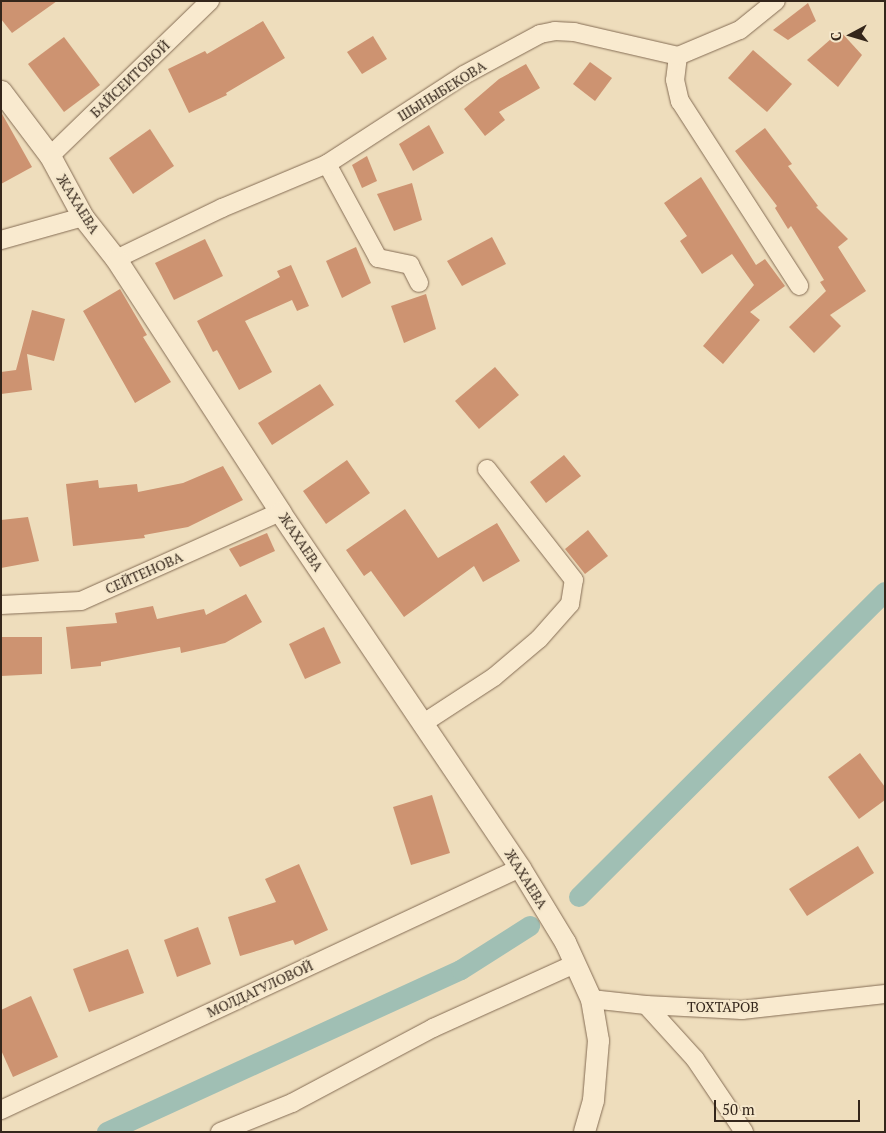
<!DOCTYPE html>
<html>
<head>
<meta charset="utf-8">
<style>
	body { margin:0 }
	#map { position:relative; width:886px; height:1133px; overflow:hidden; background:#eeddbc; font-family:"PT Serif",serif }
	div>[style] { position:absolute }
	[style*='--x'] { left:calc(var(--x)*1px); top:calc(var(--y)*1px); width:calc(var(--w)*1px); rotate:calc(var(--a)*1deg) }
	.canal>* { height:20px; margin:-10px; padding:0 10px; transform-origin:10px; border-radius:10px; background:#a0bfb4 }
	.building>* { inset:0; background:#cd9371 }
	.roads { filter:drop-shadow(0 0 1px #856d55) drop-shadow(0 0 1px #856d55) }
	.minor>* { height:18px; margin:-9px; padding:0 9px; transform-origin:9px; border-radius:9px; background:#f9eacf }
	.tertiary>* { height:21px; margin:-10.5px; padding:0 10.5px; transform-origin:10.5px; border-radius:10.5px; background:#f9eacf }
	span { translate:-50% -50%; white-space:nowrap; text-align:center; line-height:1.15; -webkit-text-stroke:4.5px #f5e7cb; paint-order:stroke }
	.street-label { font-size:14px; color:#34261b }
	.frame { position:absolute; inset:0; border:2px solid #34261b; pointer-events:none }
	.north { position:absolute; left:826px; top:10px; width:50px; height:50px; -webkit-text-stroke:4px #f5e7cb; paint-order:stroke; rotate:264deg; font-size:14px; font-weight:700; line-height:20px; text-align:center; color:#34261b }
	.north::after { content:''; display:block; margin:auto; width:18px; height:22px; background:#34261b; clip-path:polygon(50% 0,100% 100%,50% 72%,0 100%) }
	.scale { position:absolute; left:714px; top:1100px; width:146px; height:22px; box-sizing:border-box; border:2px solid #34261b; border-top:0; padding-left:6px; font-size:15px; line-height:18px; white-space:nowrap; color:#34261b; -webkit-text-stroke:4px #f5e7cb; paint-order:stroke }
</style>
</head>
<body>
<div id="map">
	<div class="canal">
		<i style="--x:579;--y:897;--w:432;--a:-44.9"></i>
		<i style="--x:107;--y:1132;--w:389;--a:-24.6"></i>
		<i style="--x:461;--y:970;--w:82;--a:-32.5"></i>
	</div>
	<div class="building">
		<i style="clip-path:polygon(1px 1px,57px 1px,12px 33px,1px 19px)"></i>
		<i style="clip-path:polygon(808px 3px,816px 21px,788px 40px,773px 30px)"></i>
		<i style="clip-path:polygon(263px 21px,285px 58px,226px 93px,227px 95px,189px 113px,168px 69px,205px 51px,207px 54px)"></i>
		<i style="clip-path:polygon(840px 31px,862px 55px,838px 87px,807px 60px)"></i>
		<i style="clip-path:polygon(373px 36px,387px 59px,362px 74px,347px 52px)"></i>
		<i style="clip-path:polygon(64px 37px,100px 85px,64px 112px,28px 64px)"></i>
		<i style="clip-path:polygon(753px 50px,792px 84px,767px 112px,728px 78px)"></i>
		<i style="clip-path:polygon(590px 62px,612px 78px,595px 101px,573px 84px)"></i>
		<i style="clip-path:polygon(526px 64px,540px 88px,499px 112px,505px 120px,485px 136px,464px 109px,499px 79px)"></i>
		<i style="clip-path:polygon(1px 112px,32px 167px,1px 184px)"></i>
		<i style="clip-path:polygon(429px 125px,444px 153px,413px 171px,399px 144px)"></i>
		<i style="clip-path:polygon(765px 128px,792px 164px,788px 166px,818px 206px,816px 207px,848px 239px,838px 247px,866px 291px,830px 315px,841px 326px,814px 353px,789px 327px,826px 291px,820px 282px,824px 280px,791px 226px,788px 229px,775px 208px,777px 206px,735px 151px)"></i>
		<i style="clip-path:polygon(150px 129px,174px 166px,133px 194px,109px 158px)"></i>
		<i style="clip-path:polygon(367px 156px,377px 181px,362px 188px,352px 165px)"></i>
		<i style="clip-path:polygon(701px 177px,756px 265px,765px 259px,785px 286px,750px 312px,760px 320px,723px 364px,703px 346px,754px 285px,732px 254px,702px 274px,680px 241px,687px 236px,664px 203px)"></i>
		<i style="clip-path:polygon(412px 183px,422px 220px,394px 231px,377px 194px)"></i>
		<i style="clip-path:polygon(492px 237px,506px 264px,462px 286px,447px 261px)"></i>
		<i style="clip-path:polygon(205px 239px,223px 276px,174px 300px,155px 263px)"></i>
		<i style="clip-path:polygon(356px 247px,371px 283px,342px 298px,326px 261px)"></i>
		<i style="clip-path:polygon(291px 265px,309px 306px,297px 311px,292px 300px,245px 321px,272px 372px,239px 390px,217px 350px,213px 352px,197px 321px,280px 277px,277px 271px)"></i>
		<i style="clip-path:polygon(120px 289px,147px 335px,143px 337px,171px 382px,135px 403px,83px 311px)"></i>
		<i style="clip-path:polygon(426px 294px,436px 329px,404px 343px,391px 306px)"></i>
		<i style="clip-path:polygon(32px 310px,65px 319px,54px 361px,27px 354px,32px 390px,1px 394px,1px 372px,16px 370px)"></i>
		<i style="clip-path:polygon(495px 367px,519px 395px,479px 429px,455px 401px)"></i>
		<i style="clip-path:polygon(320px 384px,334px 405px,272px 445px,258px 423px)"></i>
		<i style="clip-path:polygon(564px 455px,581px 476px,546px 503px,530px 482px)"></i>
		<i style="clip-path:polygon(347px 460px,370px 493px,326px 524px,303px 491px)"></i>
		<i style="clip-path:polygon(223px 466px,243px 500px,188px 527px,144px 535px,145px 538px,73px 546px,66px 484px,98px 480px,99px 488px,137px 484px,138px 492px,183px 483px)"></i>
		<i style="clip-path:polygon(405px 509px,438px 558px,497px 523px,520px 561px,483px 582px,474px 566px,404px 617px,371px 571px,364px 576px,346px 550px)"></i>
		<i style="clip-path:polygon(28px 517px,39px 561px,1px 568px,1px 520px)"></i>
		<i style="clip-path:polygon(588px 530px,608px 556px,585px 574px,565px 549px)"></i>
		<i style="clip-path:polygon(267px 533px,275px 551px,240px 567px,229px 549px)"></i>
		<i style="clip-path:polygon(246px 594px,262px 622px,225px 643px,181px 653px,180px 647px,101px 662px,101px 666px,71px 669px,66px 627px,117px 623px,115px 613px,153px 606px,157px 619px,204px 609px,206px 615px)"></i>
		<i style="clip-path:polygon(324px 627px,341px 663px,305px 679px,289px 644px)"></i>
		<i style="clip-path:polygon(1px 637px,42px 637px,42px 674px,1px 676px)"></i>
		<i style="clip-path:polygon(860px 753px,885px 787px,885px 800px,859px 819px,828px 777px)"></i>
		<i style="clip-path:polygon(432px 795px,450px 853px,411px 865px,393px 807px)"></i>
		<i style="clip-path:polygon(858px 846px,874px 873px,807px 916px,789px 889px)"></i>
		<i style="clip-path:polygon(299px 864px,328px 930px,295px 945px,293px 940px,240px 956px,228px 917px,276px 902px,265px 879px)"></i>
		<i style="clip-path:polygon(198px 927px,211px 964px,177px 977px,164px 940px)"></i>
		<i style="clip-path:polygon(128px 949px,144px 993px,89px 1012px,73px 969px)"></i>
		<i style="clip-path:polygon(31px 996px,58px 1057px,13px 1077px,1px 1050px,1px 1010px)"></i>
	</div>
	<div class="roads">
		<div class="minor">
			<i style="--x:678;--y:56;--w:24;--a:97"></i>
			<i style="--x:675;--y:80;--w:22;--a:77"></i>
			<i style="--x:680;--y:101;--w:220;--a:57.2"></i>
			<i style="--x:50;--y:156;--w:223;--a:-44.1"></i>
			<i style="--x:327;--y:164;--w:107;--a:61.5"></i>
			<i style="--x:378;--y:258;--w:33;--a:12"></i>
			<i style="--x:410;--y:265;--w:20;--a:63"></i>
			<i style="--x:1;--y:240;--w:85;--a:-15.7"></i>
			<i style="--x:116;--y:259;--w:118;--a:-25.7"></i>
			<i style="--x:222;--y:208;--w:114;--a:-22.7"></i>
			<i style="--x:327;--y:164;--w:163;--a:-33"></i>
			<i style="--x:464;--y:75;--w:86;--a:-28.3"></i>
			<i style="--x:540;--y:34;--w:15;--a:-11"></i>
			<i style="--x:555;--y:31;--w:19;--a:3"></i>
			<i style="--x:574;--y:32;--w:107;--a:13"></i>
			<i style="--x:678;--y:56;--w:67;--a:-22.8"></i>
			<i style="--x:740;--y:30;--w:46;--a:-38.9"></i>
			<i style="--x:1;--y:605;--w:80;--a:-2.9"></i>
			<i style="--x:81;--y:601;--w:218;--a:-24.1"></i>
			<i style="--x:422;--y:724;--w:86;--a:-33.1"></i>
			<i style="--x:494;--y:677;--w:59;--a:-40.2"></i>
			<i style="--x:539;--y:639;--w:47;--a:-48.5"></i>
			<i style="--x:570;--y:604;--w:24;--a:-81"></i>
			<i style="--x:574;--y:580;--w:141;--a:-128.1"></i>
			<i style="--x:591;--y:999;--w:55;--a:6.2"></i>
			<i style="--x:646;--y:1005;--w:96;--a:3"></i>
			<i style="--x:742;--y:1010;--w:144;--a:-6.4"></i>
			<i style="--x:646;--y:1005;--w:73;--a:47.8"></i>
			<i style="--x:695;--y:1059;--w:88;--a:56.1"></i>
			<i style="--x:1;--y:1110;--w:573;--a:-25"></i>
			<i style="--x:220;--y:1132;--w:78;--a:-21.9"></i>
			<i style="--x:292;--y:1103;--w:160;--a:-28"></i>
			<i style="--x:433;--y:1028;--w:156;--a:-24.3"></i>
		</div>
		<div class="tertiary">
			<i style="--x:1;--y:91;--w:81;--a:53"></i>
			<i style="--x:50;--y:156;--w:69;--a:61.6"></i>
			<i style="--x:83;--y:217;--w:53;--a:51.8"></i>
			<i style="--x:116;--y:259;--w:302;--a:57"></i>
			<i style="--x:280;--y:512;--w:429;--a:56"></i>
			<i style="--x:520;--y:868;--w:87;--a:58.7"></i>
			<i style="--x:565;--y:942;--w:63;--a:65.5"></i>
			<i style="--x:591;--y:999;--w:42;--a:80.3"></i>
			<i style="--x:598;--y:1040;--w:60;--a:94.8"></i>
			<i style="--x:593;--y:1100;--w:33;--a:106"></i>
		</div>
	</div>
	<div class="street-label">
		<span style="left:130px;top:79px;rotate:-44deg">БАЙСЕИТОВОЙ</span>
		<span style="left:442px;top:91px;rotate:-32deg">ШЫНЫБЕКОВА</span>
		<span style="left:78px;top:204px;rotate:58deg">ЖАХАЕВА</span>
		<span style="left:301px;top:542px;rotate:56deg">ЖАХАЕВА</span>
		<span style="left:144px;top:573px;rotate:-24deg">СЕЙТЕНОВА</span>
		<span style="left:526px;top:879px;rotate:58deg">ЖАХАЕВА</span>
		<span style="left:260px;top:989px;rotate:-25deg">МОЛДАГУЛОВОЙ</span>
		<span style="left:723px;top:1007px">ТОХТАРОВ</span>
	</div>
	<div class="frame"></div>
	<div class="north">С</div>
	<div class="scale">50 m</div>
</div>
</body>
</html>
